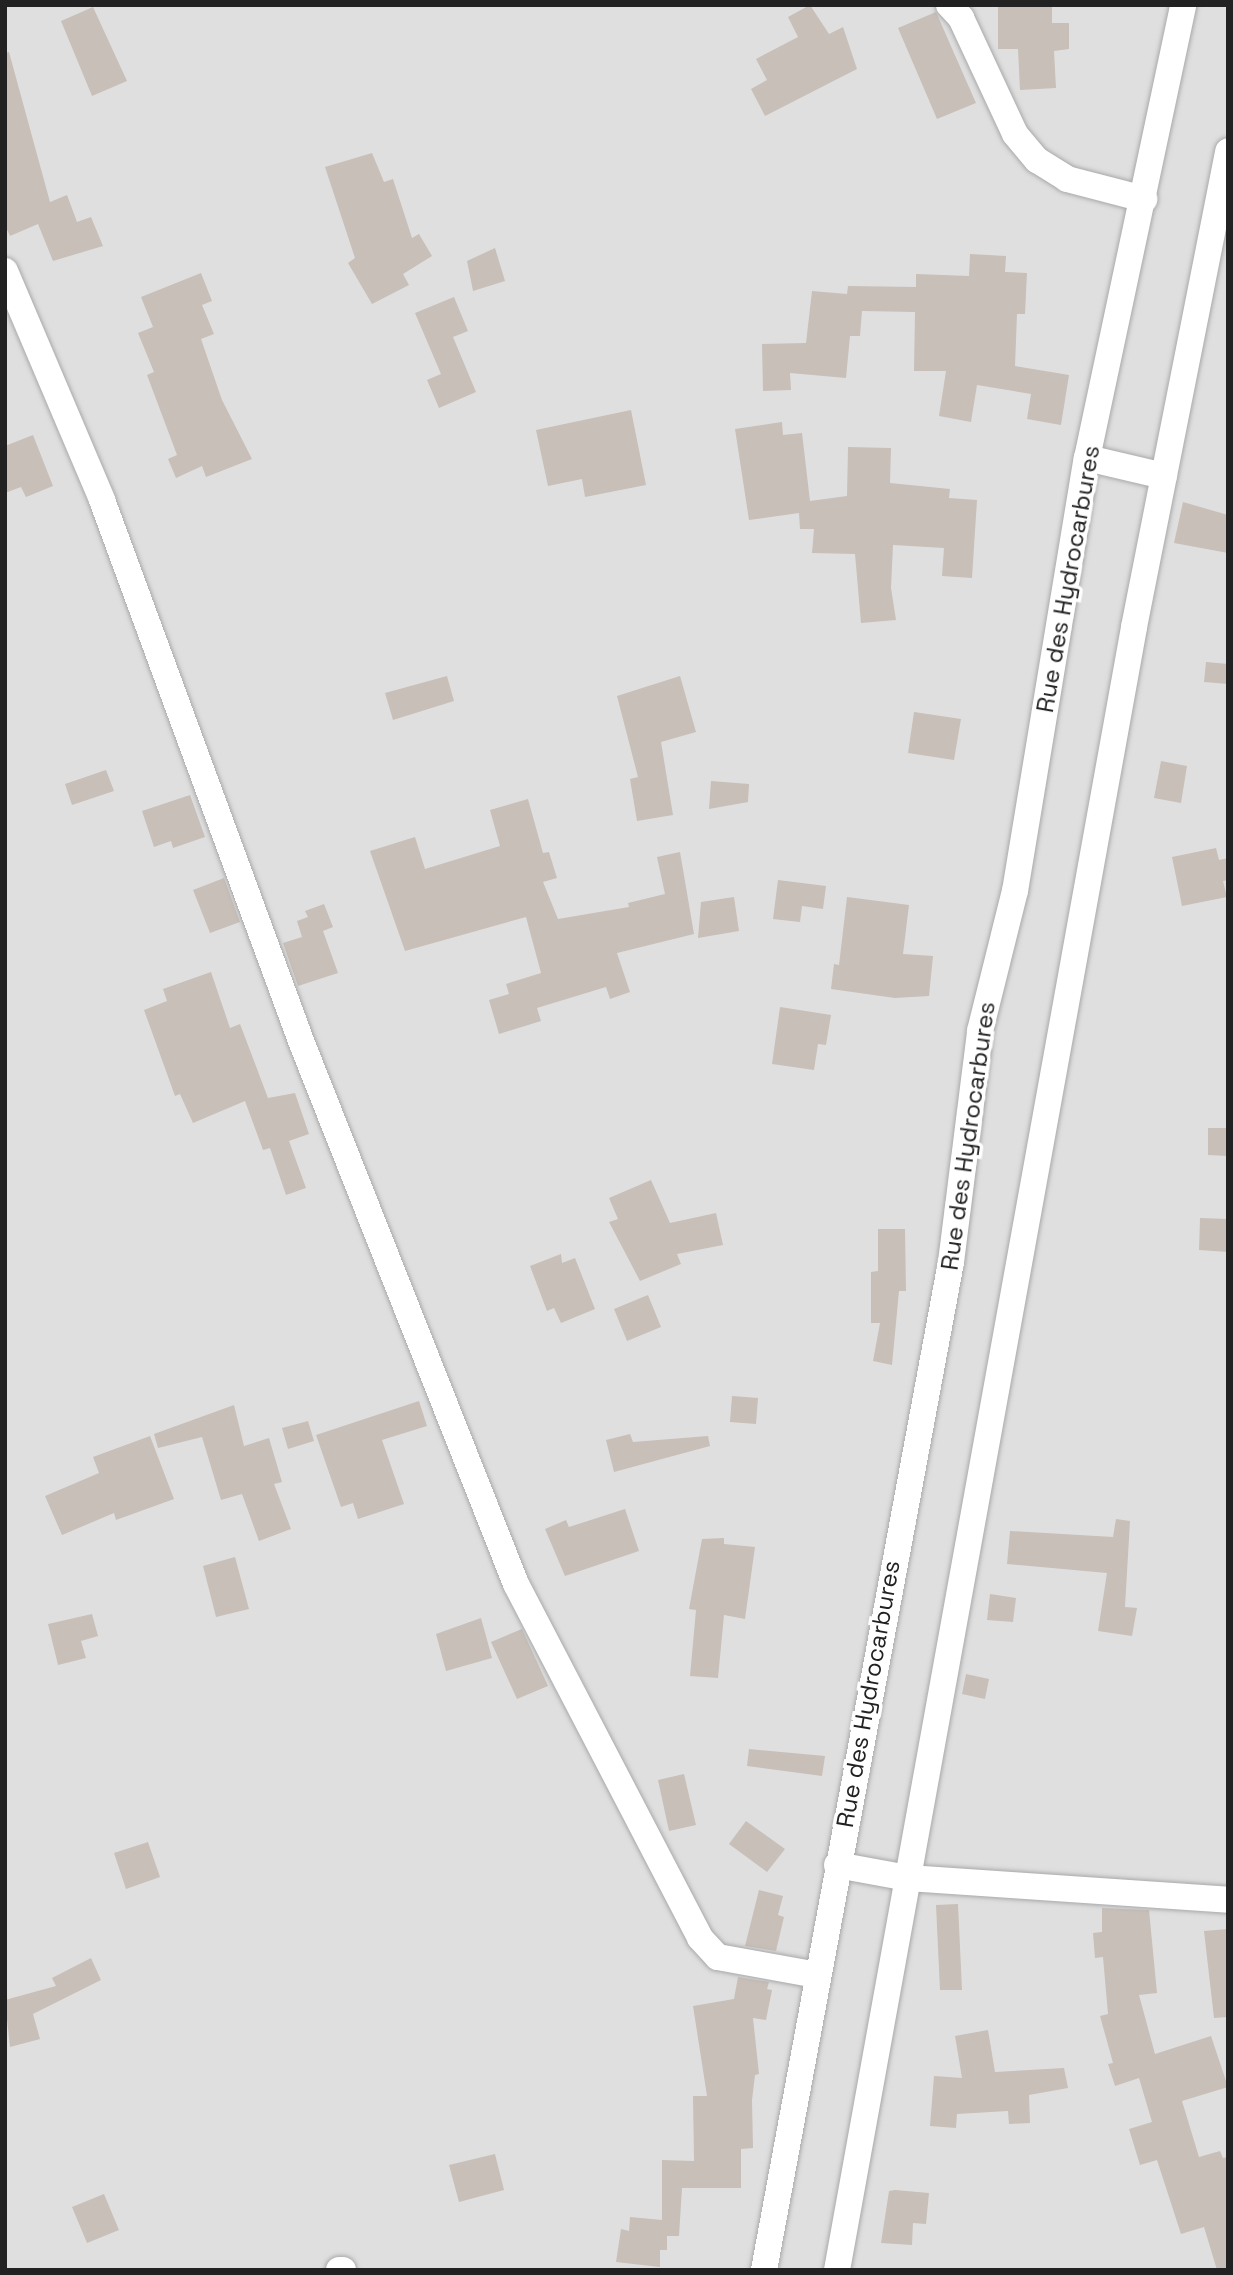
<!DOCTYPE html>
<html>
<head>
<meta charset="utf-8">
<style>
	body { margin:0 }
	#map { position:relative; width:1233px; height:2275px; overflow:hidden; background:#f2efe9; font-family:"Space Grotesk",sans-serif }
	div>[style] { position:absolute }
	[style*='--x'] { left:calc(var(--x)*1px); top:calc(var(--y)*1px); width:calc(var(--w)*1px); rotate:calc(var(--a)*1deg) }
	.residential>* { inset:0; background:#e0dfdf }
	.building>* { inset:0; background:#c7bfb8 }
	.roads { filter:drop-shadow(0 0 2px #a9a9a9) drop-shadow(0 0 2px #a9a9a9) }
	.minor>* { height:26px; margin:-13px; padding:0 13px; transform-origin:13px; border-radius:13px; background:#fff }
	span { translate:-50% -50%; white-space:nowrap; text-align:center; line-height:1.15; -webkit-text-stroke:7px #fff; paint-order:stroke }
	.street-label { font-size:24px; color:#222 }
	.frame { position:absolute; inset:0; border:7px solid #222; pointer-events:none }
</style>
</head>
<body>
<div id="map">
	<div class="residential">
		<i style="clip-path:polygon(5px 5px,1228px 5px,1228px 2270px,5px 2270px)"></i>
	</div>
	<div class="building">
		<i style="clip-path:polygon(810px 5px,829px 34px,843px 27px,857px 69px,765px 116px,751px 89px,767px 80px,756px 59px,798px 37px,788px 17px)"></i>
		<i style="clip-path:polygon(998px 5px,1052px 5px,1052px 23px,1069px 23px,1069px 49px,1054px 51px,1056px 88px,1020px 90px,1018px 49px,998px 49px)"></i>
		<i style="clip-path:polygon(93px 7px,127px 81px,92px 96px,61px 21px)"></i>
		<i style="clip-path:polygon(936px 12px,976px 103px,937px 119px,898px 28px)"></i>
		<i style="clip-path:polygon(9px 52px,50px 202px,67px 195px,77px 222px,91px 217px,103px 246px,53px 261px,38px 224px,10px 236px,5px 225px,5px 53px)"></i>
		<i style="clip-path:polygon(372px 153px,384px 182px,393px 179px,412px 238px,419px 234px,432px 256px,403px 274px,409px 285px,372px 304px,348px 263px,355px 258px,325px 167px)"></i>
		<i style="clip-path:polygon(495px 248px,505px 281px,473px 291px,467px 261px)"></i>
		<i style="clip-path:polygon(970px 254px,1006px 256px,1005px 272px,1027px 273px,1025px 314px,1017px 314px,1015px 366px,1069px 375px,1061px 425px,1027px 419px,1031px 394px,977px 385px,971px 422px,939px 416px,946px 371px,914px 371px,915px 312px,862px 311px,860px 336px,850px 336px,846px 378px,790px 373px,791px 390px,763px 391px,762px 344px,806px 343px,812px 291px,847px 294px,848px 286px,916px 287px,916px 274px,969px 276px)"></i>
		<i style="clip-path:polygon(201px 273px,212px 301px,202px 305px,214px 334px,201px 339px,222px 400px,252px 459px,206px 477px,202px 466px,176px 478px,168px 459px,177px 455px,147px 375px,154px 372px,138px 333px,153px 327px,141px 297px)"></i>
		<i style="clip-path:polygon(454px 297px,468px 331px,453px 337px,476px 392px,439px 408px,427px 380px,441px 374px,415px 313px)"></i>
		<i style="clip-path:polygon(631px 410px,646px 485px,585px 497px,582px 479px,548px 486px,536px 430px)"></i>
		<i style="clip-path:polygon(782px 422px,783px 435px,802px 433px,810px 501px,847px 496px,848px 447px,891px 448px,890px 483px,950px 489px,949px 498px,977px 500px,972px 578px,942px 576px,944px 548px,893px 545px,891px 588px,896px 620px,861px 623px,855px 554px,812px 553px,814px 529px,800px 529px,799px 513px,749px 520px,735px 429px)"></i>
		<i style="clip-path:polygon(33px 435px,53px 486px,26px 497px,21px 487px,5px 493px,5px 446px)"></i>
		<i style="clip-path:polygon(1183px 502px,1228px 515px,1228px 553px,1174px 543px)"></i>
		<i style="clip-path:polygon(1206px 662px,1228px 664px,1228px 684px,1204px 682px)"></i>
		<i style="clip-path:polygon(447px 676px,454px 701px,393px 720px,385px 693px)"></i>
		<i style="clip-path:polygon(680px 676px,696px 732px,661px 742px,673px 815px,637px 821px,630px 779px,638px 777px,617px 696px)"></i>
		<i style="clip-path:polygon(914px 712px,961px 719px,954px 760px,908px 753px)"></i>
		<i style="clip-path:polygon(1161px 761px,1187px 766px,1181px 803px,1154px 798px)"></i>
		<i style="clip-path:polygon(106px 770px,114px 791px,72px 805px,65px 784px)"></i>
		<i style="clip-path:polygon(711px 781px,749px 784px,748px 802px,709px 809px)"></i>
		<i style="clip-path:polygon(190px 795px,205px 837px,173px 848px,171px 841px,154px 847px,142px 811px)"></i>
		<i style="clip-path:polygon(528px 799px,543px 853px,549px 852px,557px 878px,543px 882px,558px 919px,629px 907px,628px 903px,665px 894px,657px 857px,680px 852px,694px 934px,617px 953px,630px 992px,610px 999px,606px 987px,537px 1008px,541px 1021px,499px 1034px,489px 1000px,509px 994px,506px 984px,541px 973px,526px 917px,405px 951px,370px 851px,415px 837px,425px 869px,500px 846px,490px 810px)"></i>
		<i style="clip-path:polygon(1216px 848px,1219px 860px,1228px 858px,1228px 880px,1223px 881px,1227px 897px,1182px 906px,1172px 857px)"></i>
		<i style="clip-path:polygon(224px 878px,240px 922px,210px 933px,193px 890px)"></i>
		<i style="clip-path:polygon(778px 880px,826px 886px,823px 909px,802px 906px,800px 922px,773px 919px)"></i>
		<i style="clip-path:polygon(734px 897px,739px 931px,698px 938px,701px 902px)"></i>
		<i style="clip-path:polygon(847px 897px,909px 905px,903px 954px,933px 956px,929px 996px,895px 998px,831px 989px,834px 964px,839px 965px)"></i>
		<i style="clip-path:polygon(324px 904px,333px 927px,323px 931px,338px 973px,298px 986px,283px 943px,302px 937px,297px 921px,308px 917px,305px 911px)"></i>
		<i style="clip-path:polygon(211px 972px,230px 1028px,240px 1024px,268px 1098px,295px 1093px,309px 1134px,289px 1141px,306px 1188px,286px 1195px,270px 1148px,263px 1150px,245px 1101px,193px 1123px,180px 1094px,175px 1096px,144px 1010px,167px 1001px,163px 989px)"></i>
		<i style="clip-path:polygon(780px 1007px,831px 1015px,826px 1045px,818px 1044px,814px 1070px,772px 1064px)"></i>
		<i style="clip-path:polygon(1208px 1128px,1228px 1128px,1228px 1156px,1208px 1155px)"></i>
		<i style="clip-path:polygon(651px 1180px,670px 1223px,716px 1213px,723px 1245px,677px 1254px,681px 1264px,640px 1281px,609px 1222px,618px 1219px,609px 1198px)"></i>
		<i style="clip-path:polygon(1200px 1218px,1228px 1219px,1228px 1252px,1199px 1250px)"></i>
		<i style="clip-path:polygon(878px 1229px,905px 1229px,906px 1291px,899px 1291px,892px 1365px,873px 1361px,880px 1323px,871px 1323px,871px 1272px,878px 1271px)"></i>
		<i style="clip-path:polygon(561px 1254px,562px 1263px,575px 1258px,595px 1309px,561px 1323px,554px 1308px,547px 1311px,530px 1266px)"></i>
		<i style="clip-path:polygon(648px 1295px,661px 1327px,627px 1341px,614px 1309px)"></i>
		<i style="clip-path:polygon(732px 1396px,758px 1398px,756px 1424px,730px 1422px)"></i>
		<i style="clip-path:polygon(419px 1401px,427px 1426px,382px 1440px,404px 1504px,358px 1519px,353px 1503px,341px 1507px,316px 1435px)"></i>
		<i style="clip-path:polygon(234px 1405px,244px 1446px,269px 1438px,282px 1482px,274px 1484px,291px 1529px,259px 1541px,242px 1494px,221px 1500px,202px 1437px,158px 1448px,154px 1434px)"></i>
		<i style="clip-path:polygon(308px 1421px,314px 1441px,288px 1449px,282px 1428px)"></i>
		<i style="clip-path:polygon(630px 1434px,633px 1442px,708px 1436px,710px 1446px,614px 1472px,606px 1440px)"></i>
		<i style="clip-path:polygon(150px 1436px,174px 1499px,116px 1520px,114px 1513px,62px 1535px,45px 1496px,99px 1473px,93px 1457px)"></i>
		<i style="clip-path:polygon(625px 1509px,639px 1551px,565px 1576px,545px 1529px,566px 1520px,569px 1527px)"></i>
		<i style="clip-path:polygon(1116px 1519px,1130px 1521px,1125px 1607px,1137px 1608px,1132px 1636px,1098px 1631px,1107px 1573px,1007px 1564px,1010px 1531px,1113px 1537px)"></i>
		<i style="clip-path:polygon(724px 1538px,724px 1544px,755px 1547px,745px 1619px,724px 1615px,718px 1678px,690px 1676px,696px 1610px,689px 1609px,702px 1539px)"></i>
		<i style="clip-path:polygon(235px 1557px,249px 1609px,216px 1617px,203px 1566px)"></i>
		<i style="clip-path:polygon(990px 1594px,1016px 1598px,1013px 1622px,987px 1620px)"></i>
		<i style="clip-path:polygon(92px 1614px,98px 1636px,81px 1641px,86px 1658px,58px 1665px,48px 1624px)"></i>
		<i style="clip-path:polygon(481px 1618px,492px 1658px,446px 1671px,436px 1634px)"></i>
		<i style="clip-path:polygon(522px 1629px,548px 1686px,517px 1699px,491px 1642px)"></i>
		<i style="clip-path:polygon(966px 1674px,989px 1679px,985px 1699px,962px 1694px)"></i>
		<i style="clip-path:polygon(749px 1749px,825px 1756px,822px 1776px,747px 1766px)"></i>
		<i style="clip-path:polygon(684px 1774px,696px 1825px,669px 1831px,658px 1780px)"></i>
		<i style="clip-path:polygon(746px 1821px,785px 1849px,767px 1872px,729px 1844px)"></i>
		<i style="clip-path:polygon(148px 1842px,160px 1877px,126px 1889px,114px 1853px)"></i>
		<i style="clip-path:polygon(759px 1890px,783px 1896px,778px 1915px,784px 1917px,776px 1951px,745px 1946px)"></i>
		<i style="clip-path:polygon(958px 1904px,962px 1990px,940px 1990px,936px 1905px)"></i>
		<i style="clip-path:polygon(1102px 1908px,1149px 1910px,1157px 1993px,1139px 1995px,1155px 2054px,1211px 2036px,1228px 2087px,1182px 2101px,1199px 2157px,1220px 2151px,1223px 2158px,1228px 2157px,1228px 2270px,1217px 2270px,1204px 2227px,1181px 2234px,1157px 2160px,1140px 2165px,1129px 2129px,1152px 2122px,1139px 2078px,1115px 2086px,1108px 2064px,1113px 2063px,1100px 2016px,1108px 2014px,1103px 1957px,1095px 1958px,1093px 1933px,1102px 1932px)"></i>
		<i style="clip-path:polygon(1228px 1929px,1228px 2017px,1214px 2018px,1204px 1931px)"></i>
		<i style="clip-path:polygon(91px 1958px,101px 1980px,33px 2014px,40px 2039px,10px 2047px,5px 2000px,56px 1986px,52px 1978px)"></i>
		<i style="clip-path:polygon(738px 1977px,769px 1982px,767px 1989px,772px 1990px,766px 2020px,753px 2018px,759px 2074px,755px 2075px,752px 2100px,753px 2148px,741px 2149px,741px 2188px,682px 2188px,679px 2236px,667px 2236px,667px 2250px,660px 2250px,660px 2267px,616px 2262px,621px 2229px,629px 2231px,630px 2217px,662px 2220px,662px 2160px,694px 2161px,693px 2096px,707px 2096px,693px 2006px,734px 1999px)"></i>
		<i style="clip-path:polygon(988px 2030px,995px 2072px,1064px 2068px,1068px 2088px,1029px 2095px,1030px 2123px,1009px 2124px,1008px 2111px,957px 2114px,956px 2128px,930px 2126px,934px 2076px,962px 2078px,955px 2036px)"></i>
		<i style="clip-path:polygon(495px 2154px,504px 2190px,459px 2202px,449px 2165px)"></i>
		<i style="clip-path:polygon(895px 2190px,929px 2193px,926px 2224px,913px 2223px,912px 2245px,881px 2243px,889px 2191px)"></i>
		<i style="clip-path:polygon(104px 2194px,119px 2230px,87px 2243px,72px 2207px)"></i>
	</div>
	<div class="roads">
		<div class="minor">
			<i style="--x:949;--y:5;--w:18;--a:47"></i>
			<i style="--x:961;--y:18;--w:128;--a:65"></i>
			<i style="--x:1015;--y:134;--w:34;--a:50"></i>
			<i style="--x:1037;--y:160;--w:36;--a:32"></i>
			<i style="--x:1067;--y:179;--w:80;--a:14.6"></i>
			<i style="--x:5;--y:271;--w:249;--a:67"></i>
			<i style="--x:102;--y:500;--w:576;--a:69.8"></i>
			<i style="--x:301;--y:1041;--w:584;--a:68.4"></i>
			<i style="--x:516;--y:1584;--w:399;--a:62.5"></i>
			<i style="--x:700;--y:1938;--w:26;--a:47"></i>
			<i style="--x:718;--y:1957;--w:101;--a:10.3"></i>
			<i style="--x:1087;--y:458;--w:79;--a:13.2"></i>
			<i style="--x:837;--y:1865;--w:72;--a:10.4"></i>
			<i style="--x:908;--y:1878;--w:321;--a:3.9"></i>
			<i style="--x:339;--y:2270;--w:4;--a:0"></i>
			<i style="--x:764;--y:2270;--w:1025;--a:-79.49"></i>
			<i style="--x:951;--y:1262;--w:233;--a:-82.8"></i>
			<i style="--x:980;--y:1031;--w:144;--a:-76"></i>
			<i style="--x:1015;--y:891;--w:439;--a:-80.6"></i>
			<i style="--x:1087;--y:458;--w:463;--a:-78"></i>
			<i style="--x:837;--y:2270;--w:1670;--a:-79.75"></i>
			<i style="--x:1134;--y:627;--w:485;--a:-78.8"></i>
		</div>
	</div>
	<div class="street-label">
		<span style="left:1068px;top:579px;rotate:-80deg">Rue des Hydrocarbures</span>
		<span style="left:968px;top:1136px;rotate:-82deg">Rue des Hydrocarbures</span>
		<span style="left:868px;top:1694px;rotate:-80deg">Rue des Hydrocarbures</span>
	</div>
	<div class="frame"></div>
</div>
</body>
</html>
